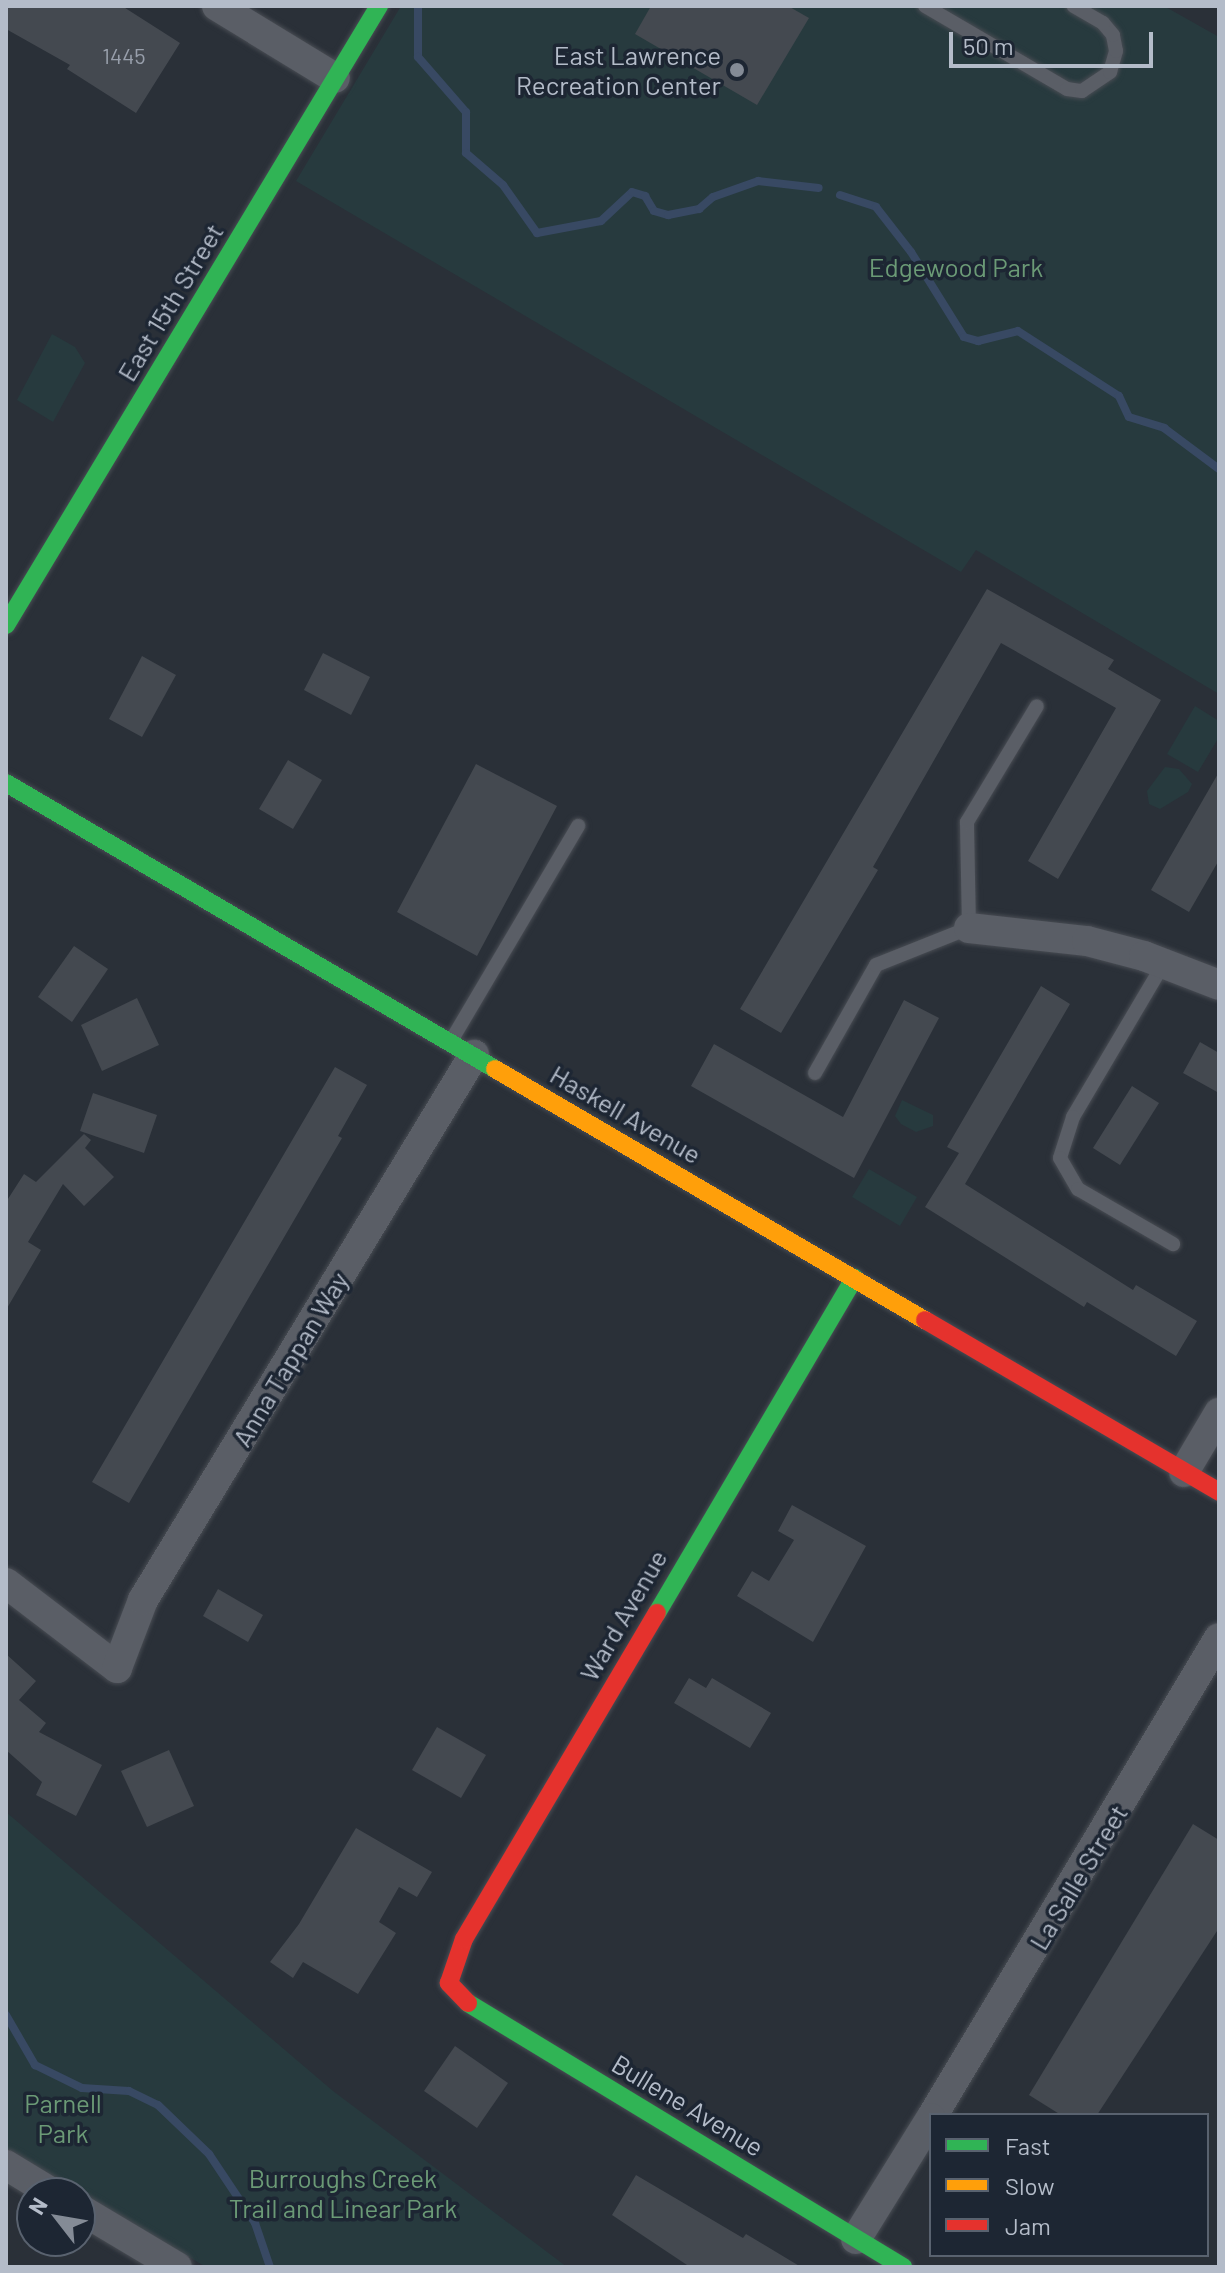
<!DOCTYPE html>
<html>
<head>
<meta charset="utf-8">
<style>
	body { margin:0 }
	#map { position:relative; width:1225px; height:2273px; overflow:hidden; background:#2a3038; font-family:Barlow,sans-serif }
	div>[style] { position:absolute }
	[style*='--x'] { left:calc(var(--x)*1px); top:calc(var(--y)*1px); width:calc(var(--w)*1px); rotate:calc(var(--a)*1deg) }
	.green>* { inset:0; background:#273a3e }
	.stream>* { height:8px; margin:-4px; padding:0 4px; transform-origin:4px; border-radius:4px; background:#384963 }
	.building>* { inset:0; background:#444950 }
	.roads { filter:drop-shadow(0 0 2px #484c53) drop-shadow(0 0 2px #484c53) }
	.lane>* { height:14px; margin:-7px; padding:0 7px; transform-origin:7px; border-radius:7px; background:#5a5e66 }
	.street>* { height:30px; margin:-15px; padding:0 15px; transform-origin:15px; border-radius:15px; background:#5a5e66 }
	.fast>* { height:18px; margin:-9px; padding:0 9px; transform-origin:9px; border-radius:9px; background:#30b455 }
	.slow>* { height:18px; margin:-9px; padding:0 9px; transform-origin:9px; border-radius:9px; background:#ff9f0a }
	.jam>* { height:18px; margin:-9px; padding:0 9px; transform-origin:9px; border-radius:9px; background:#e5322d }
	.dots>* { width:22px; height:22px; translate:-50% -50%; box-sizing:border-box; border:4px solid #1d2633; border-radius:50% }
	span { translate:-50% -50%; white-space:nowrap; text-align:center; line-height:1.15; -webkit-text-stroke:7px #1d2633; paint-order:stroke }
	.number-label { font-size:22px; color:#989fab }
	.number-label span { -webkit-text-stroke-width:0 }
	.poi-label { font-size:26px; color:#b4bcc9 }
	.right { translate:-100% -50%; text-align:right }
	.park-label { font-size:26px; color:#6b9a76 }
	.street-label { font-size:26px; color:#b4bcc9 }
	.frame { position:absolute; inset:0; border:8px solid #b4bcc9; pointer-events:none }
	.legend { position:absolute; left:929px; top:2113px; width:280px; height:144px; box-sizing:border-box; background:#1d2633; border:2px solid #59626f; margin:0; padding:10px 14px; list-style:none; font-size:24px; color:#b4bcc9 }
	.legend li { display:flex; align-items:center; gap:16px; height:40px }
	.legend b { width:40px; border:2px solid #59626f }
	.north { position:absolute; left:16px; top:2177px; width:80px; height:80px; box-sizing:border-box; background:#1d2633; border:2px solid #59626f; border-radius:50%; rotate:301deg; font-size:22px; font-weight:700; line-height:32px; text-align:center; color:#b4bcc9 }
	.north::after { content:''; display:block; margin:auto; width:28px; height:36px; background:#848b96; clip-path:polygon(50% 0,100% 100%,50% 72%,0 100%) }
	.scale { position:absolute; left:949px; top:32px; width:204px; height:36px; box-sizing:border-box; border:4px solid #b4bcc9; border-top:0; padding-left:10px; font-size:24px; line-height:28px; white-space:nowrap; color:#b4bcc9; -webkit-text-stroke:6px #1d2633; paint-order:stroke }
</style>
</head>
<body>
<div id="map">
	<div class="green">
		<i style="clip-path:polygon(401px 6px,1164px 6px,1219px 37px,1219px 694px,976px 550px,961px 572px,296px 181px)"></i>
		<i style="clip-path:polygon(52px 334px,75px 347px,85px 363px,53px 422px,17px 400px)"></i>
		<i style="clip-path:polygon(1195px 706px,1219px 721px,1219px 737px,1198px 772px,1167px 754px)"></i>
		<i style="clip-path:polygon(1165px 767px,1179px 769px,1192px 784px,1188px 792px,1160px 809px,1149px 804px,1147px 791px)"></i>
		<i style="clip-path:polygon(902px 1100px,933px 1115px,933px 1126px,916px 1132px,901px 1124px,895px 1116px)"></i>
		<i style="clip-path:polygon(869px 1169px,917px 1197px,900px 1226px,852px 1197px)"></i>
		<i style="clip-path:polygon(6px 1812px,333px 2091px,567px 2267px,206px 2267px,6px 2148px)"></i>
	</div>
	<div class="stream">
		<i style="--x:418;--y:6;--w:51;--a:90"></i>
		<i style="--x:418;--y:57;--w:73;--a:48.9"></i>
		<i style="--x:466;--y:112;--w:41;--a:90"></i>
		<i style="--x:466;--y:153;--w:49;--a:40.9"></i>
		<i style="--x:503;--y:185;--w:59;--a:54.7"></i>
		<i style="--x:537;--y:233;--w:65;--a:-10.6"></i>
		<i style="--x:601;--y:221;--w:42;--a:-43.1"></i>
		<i style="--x:632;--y:192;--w:14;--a:17"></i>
		<i style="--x:645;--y:196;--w:17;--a:59"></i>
		<i style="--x:654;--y:211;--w:15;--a:16"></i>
		<i style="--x:668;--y:215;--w:32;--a:-11"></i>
		<i style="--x:699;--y:209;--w:18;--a:-41"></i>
		<i style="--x:713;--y:197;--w:48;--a:-19.6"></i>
		<i style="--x:758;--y:181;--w:61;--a:6.5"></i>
		<i style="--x:840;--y:195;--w:38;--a:18"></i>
		<i style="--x:876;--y:207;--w:57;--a:52.1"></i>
		<i style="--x:911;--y:252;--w:100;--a:58.1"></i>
		<i style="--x:964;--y:337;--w:15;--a:16"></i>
		<i style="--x:978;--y:341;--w:41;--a:-14"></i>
		<i style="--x:1018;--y:331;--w:120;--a:32.8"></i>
		<i style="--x:1119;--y:396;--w:23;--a:65"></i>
		<i style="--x:1129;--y:417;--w:37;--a:17"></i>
		<i style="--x:1164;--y:428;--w:69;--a:36.7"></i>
		<i style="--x:6;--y:2015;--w:58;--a:59.9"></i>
		<i style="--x:35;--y:2065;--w:52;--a:26.1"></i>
		<i style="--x:82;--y:2088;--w:47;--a:3.7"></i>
		<i style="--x:129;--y:2091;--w:32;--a:26"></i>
		<i style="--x:158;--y:2105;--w:71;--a:43.9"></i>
		<i style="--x:209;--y:2154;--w:83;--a:56.3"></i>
		<i style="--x:255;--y:2223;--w:46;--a:71.2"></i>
	</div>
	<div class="building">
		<i style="clip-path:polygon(6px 6px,122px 6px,180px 43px,136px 113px,67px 69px,70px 65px,6px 29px)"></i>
		<i style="clip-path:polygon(651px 6px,788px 6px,809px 18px,757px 105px,635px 34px)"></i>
		<i style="clip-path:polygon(987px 589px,1114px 660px,1108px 669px,1161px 700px,1058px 879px,1028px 861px,1116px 708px,1001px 643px,873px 867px,878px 870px,781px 1033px,740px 1009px)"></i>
		<i style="clip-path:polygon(323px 653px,370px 677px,351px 715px,304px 690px)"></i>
		<i style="clip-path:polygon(142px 656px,176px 675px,142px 737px,109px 719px)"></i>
		<i style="clip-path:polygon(288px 760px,322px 780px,293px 829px,259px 809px)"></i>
		<i style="clip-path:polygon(476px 764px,557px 806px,477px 956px,397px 912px)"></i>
		<i style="clip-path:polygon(1219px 772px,1219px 860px,1189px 912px,1151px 890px)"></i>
		<i style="clip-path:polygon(74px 946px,108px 969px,72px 1022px,38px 997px)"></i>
		<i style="clip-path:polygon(1041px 986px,1070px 1004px,965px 1184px,1133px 1290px,1136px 1285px,1197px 1321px,1176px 1356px,1087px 1302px,1084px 1307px,925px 1207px,959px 1153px,947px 1147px)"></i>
		<i style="clip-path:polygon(137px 998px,159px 1045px,102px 1071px,81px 1025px)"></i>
		<i style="clip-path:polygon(904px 1000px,939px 1018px,854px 1178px,691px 1086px,714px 1044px,843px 1117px)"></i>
		<i style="clip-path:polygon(1200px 1042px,1219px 1053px,1219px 1093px,1183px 1073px)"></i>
		<i style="clip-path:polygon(335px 1067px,367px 1085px,338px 1136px,342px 1138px,129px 1503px,92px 1482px)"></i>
		<i style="clip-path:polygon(1132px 1086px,1159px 1103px,1120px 1165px,1093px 1148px)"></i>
		<i style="clip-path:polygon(93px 1093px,157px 1115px,144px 1153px,80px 1131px)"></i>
		<i style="clip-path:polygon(84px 1134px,91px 1140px,85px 1148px,114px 1177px,84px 1206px,63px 1184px,28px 1242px,41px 1250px,6px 1310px,6px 1202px,24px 1174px,36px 1182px)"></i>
		<i style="clip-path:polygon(792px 1505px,866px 1546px,813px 1642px,737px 1596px,752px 1571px,769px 1581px,794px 1540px,778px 1531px)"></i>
		<i style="clip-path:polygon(218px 1589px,263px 1615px,248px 1642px,203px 1616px)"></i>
		<i style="clip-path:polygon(6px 1654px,36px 1681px,19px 1700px,46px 1723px,39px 1732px,102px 1765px,76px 1816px,36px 1795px,42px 1782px,6px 1750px)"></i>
		<i style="clip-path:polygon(689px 1678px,706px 1688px,712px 1678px,771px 1713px,750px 1748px,674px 1703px)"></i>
		<i style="clip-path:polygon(437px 1727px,486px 1755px,461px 1798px,412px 1770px)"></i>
		<i style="clip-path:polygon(169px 1750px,194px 1806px,147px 1827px,121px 1771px)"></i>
		<i style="clip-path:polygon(1193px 1824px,1219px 1840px,1219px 1928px,1097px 2115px,1061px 2115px,1029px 2095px)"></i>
		<i style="clip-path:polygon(356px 1828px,432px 1872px,417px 1897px,399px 1887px,379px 1922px,396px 1933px,358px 1994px,303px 1962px,293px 1978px,270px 1962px,299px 1924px)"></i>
		<i style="clip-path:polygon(455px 2046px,508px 2083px,477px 2128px,424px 2091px)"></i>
		<i style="clip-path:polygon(636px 2175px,743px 2238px,746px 2234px,801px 2267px,690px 2267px,612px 2215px)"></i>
	</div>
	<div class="roads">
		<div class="lane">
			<i style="--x:925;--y:6;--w:164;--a:30.3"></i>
			<i style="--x:1067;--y:89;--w:15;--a:8"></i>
			<i style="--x:1082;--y:91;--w:34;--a:-34"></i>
			<i style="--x:1110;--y:72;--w:22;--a:-74"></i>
			<i style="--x:1116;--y:51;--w:16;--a:-101"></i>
			<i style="--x:1113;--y:35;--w:16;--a:-130"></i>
			<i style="--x:1103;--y:23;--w:34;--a:-150"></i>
			<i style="--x:1164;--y:963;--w:179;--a:120.6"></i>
			<i style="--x:1073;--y:1117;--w:43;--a:107.6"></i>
			<i style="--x:1060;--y:1158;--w:36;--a:60"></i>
			<i style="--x:1078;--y:1189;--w:110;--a:30.1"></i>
			<i style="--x:451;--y:1041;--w:250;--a:-59.4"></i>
			<i style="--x:815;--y:1073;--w:124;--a:-60.5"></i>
			<i style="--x:876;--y:965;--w:100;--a:-21.7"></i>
			<i style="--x:969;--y:928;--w:106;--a:-91.1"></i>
			<i style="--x:967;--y:822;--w:135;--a:-58.9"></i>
		</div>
		<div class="street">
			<i style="--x:217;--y:6;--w:138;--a:31.4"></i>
			<i style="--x:969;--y:928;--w:119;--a:6.3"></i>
			<i style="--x:1087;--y:941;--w:59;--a:14.7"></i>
			<i style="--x:1144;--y:956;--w:80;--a:21.1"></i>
			<i style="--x:1184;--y:1472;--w:69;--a:-59.3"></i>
			<i style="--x:6;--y:1583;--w:140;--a:37.4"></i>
			<i style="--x:117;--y:1668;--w:73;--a:-69.1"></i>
			<i style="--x:143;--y:1600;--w:638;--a:-58.73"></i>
			<i style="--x:933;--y:2115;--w:556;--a:-59.05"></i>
			<i style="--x:6;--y:2165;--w:54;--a:31.3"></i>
			<i style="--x:80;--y:2209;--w:113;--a:30.9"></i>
			<i style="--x:856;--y:2239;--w:142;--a:-58.2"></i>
		</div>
		<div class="fast">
			<i style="--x:6;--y:625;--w:723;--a:-58.93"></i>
			<i style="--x:6;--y:783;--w:566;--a:30.32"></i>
			<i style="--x:657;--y:1613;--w:389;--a:-59.5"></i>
			<i style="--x:468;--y:2003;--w:509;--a:31.25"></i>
		</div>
		<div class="slow">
			<i style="--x:495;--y:1069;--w:498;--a:30.3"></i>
		</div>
		<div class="jam">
			<i style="--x:925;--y:1320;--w:341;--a:30.3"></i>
			<i style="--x:468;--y:2003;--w:28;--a:-134"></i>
			<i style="--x:449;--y:1983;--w:46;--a:-71.2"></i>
			<i style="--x:464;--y:1939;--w:379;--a:-59.4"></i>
		</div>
	</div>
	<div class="dots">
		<i style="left:737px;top:70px;background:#848b96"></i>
	</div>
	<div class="number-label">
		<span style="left:124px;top:56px">1445</span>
	</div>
	<div class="poi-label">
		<span class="right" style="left:721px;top:70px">East Lawrence<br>Recreation Center</span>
	</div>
	<div class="park-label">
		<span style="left:956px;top:267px">Edgewood Park</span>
		<span style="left:63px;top:2118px">Parnell<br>Park</span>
		<span style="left:343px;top:2193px">Burroughs Creek<br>Trail and Linear Park</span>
	</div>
	<div class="street-label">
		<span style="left:170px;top:302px;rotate:-59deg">East 15th Street</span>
		<span style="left:626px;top:1114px;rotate:30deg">Haskell Avenue</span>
		<span style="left:290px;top:1359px;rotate:-59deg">Anna Tappan Way</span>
		<span style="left:623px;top:1615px;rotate:-60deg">Ward Avenue</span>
		<span style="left:1078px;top:1877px;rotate:-59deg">La Salle Street</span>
		<span style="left:688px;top:2105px;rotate:31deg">Bullene Avenue</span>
	</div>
	<div class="frame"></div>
	<ul class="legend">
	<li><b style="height:10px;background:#30b455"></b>Fast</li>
	<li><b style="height:10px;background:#ff9f0a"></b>Slow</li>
	<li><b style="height:10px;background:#e5322d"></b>Jam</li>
	</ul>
	<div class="north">N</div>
	<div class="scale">50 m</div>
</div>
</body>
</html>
